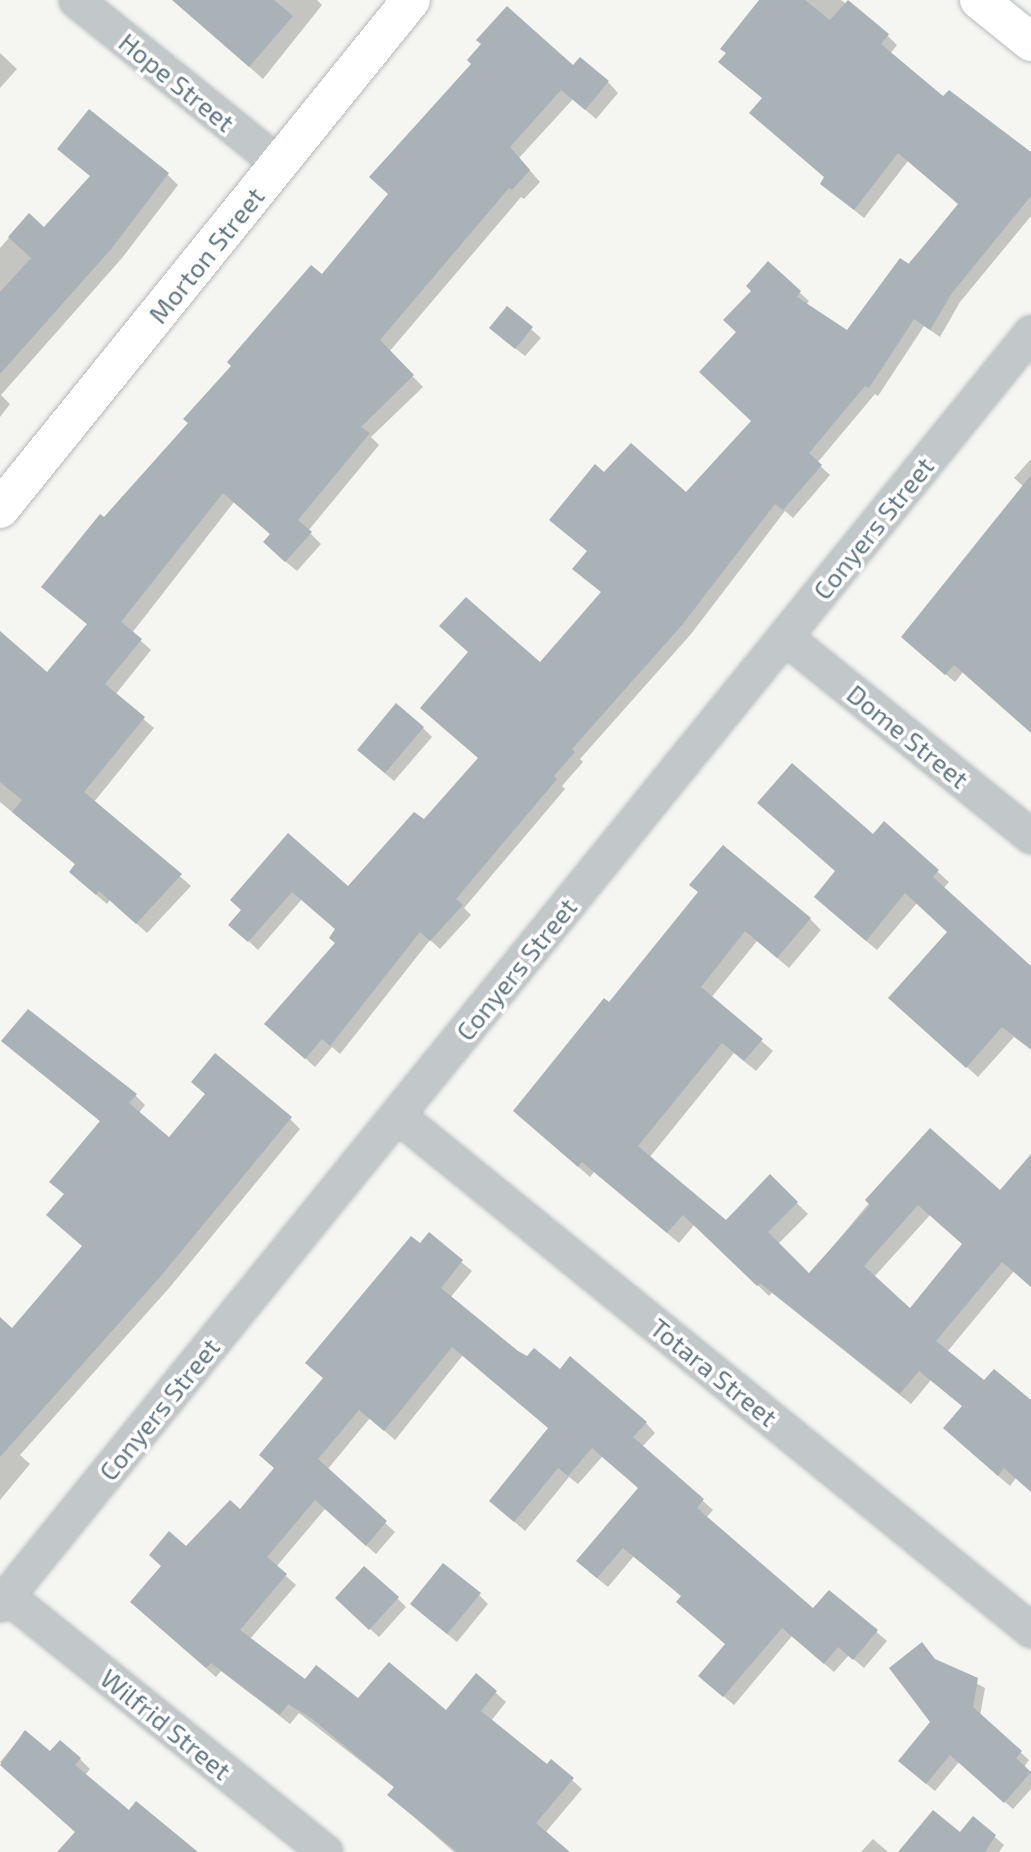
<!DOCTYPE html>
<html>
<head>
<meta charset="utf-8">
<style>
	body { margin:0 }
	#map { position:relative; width:1031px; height:1852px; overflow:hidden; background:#f5f5f1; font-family:"Exo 2",sans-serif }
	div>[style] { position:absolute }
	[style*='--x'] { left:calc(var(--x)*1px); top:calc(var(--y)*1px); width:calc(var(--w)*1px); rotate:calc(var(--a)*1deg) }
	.shadow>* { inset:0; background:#0003 }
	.building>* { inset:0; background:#a9b3b7 }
	.roads { filter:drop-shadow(0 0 2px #b4babe) drop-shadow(0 0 2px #b4babe) }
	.street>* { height:33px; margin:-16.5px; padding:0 16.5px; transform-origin:16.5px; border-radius:16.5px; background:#c2c7c9 }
	.secondary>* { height:38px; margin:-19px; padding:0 19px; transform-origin:19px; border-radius:19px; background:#fff }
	span { translate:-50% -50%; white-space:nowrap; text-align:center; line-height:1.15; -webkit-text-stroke:7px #fff; paint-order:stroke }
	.street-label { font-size:26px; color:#637884 }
</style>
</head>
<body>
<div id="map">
	<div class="shadow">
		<i style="clip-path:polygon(174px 0,317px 0,322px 5px,263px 79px)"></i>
		<i style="clip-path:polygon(762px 0,841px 0,888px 36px,897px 45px,890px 54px,943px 98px,1031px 155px,1031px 216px,960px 302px,940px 337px,924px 326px,878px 396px,875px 394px,817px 463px,830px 475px,793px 518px,785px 511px,691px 634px,580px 759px,583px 762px,562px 786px,565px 789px,464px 908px,471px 915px,440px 949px,430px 940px,340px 1054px,332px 1047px,315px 1067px,276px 1032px,337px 943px,337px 930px,302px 899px,258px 950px,240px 933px,243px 910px,288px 835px,348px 888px,424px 822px,480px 758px,540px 665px,603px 593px,588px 552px,604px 474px,686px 495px,753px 421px,738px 332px,768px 264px,809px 301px,806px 305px,848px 332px,960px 205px,908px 161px,864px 218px,822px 184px,826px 178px,764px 99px)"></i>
		<i style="clip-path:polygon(0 53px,17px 69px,0 88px)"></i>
		<i style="clip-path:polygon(573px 68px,608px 82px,618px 93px,596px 119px,573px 99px,519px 158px,540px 182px,524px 199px,521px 197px,389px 352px,423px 387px,371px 437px,379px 445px,308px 531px,321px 544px,297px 571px,275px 553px,271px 535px,234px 502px,132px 633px,151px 650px,115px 695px,154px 728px,94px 802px,191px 886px,147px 933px,110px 900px,107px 904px,81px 882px,76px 865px,0 802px,0 647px,47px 675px,88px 625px,43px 587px,322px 276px)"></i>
		<i style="clip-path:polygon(168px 175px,178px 185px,122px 258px,1px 395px,10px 404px,0 417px,0 248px,29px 215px,44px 229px)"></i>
		<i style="clip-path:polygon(507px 308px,541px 338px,525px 356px,500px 336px)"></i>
		<i style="clip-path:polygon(1031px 459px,1031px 732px,963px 672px,955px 682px,912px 646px,1024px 487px,1014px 478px)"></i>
		<i style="clip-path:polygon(423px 728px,432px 737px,394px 781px,368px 759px)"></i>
		<i style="clip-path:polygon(884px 824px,949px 882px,943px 889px,1031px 968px,1031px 1050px,1014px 1037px,978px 1077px,902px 1009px,949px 932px,917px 903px,877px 950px,827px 908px)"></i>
		<i style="clip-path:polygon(700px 893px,810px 919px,821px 930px,789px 968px,757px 941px,711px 998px,773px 1051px,756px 1071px,734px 1053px,649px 1158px,726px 1223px,770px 1177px,808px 1214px,778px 1244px,809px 1275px,930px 1130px,930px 1215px,874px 1277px,910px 1310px,1031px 1181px,1031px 1287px,1014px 1271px,947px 1352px,985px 1383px,1031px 1402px,1031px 1491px,1016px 1478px,1010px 1486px,956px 1439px,964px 1407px,931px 1380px,911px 1404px,772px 1293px,769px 1296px,695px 1224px,679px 1243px,594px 1172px,590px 1177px,527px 1122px,609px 1004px)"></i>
		<i style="clip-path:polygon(3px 1041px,135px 1095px,145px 1105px,138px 1114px,169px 1140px,290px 1119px,300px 1129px,170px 1287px,20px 1455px,30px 1464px,0 1500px,0 1320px,12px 1330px,84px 1246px,65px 1195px,101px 1122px)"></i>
		<i style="clip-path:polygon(429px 1235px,472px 1271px,450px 1298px,517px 1353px,560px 1372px,646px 1423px,655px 1433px,642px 1447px,713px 1510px,706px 1518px,814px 1611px,830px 1592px,887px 1641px,864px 1668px,849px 1655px,834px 1672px,792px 1636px,734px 1705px,710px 1685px,727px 1645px,683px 1597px,634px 1556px,608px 1587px,588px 1571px,640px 1489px,602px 1457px,578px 1484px,569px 1477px,525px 1531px,491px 1501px,550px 1429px,463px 1355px,395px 1440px,370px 1418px,327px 1470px,395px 1532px,376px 1554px,325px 1509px,276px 1567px,296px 1585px,250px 1639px,306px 1681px,358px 1701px,446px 1713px,477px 1676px,506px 1702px,491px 1721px,547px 1766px,551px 1761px,582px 1789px,545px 1833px,561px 1852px,454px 1852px,389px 1795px,395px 1788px,299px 1713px,290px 1724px,221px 1671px,216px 1677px,142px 1612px,186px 1549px,240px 1511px,276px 1468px,325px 1379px)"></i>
		<i style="clip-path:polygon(479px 1595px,488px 1604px,457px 1642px,421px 1613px)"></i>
		<i style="clip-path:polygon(397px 1598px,406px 1607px,379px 1637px,346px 1607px)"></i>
		<i style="clip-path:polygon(922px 1644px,937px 1662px,985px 1688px,980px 1716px,1029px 1760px,1024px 1767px,1031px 1773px,1031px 1789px,1013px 1809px,959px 1762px,935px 1791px,909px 1769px,932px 1722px)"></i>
		<i style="clip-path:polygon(25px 1732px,51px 1754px,80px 1759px,90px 1769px,85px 1775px,129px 1812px,192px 1852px,59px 1852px,77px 1832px,0 1762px)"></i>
		<i style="clip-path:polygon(973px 1818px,1004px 1845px,999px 1852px,920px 1852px,960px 1834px)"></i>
		<i style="clip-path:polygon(873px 1839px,888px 1852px,861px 1852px)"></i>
	</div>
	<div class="building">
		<i style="clip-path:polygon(172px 0,274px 0,293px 16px,249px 67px)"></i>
		<i style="clip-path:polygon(759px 0,805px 0,830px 20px,848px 0,889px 34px,881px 44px,943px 96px,949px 90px,1031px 152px,1031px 196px,952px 293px,930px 330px,914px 319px,869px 388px,865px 386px,809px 453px,822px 465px,783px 510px,775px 504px,682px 625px,572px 749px,575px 752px,554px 776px,557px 779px,456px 899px,463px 905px,430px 941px,420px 932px,330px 1046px,322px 1039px,305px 1059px,264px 1024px,335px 943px,329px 938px,335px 929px,292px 892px,248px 942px,228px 925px,241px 910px,230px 900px,288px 833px,348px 886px,414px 812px,424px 819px,478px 758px,420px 708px,468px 652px,439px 626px,466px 597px,540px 662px,601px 592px,572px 569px,587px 551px,549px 520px,595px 464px,604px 472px,631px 443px,686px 492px,751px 421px,699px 372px,736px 332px,723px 320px,751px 291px,746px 286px,768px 261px,801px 291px,797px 297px,847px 330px,900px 258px,909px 264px,958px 204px,898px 153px,854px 210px,820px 184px,824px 177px,749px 113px,762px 98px,718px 62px,726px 53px,720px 49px)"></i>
		<i style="clip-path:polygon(507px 6px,573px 65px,580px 57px,609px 81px,585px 110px,561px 90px,510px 147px,530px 170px,512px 190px,509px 188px,380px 340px,414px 375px,361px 427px,370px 433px,298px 520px,312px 532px,285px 562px,263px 542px,270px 534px,223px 493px,121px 622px,142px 639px,105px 684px,145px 717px,84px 792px,182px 874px,136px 924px,99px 891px,96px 895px,69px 872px,75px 864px,12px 812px,22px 800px,0 782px,0 631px,47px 672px,87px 624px,41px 587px,100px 514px,104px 517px,188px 423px,183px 419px,231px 366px,227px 362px,311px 265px,322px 274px,388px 194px,369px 177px,471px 64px,467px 60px,481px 44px,476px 40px)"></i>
		<i style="clip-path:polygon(89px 109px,169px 173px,112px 248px,0 374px,0 292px,31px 258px,8px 237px,29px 213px,44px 227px,90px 176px,57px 149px)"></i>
		<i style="clip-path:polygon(507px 306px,533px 327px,515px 349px,489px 328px)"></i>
		<i style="clip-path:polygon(1031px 475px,1031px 733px,954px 665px,945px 675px,901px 637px)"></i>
		<i style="clip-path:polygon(396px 703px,424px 727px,385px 773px,357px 750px)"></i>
		<i style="clip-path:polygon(792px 763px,873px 834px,884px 821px,939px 870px,933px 877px,1031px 966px,1031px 1049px,1002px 1027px,966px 1068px,888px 998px,947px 932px,905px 893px,866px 941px,814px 897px,835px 871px,757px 803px)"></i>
		<i style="clip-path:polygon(evenodd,723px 845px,811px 918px,777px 958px,745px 931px,701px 987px,763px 1039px,744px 1061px,722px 1043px,638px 1146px,726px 1220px,770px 1174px,798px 1202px,768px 1232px,809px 1273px,870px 1205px,865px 1200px,930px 1128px,1000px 1190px,1031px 1154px,1031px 1287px,1002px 1262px,936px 1341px,984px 1380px,994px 1369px,1031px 1400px,1031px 1492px,1004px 1468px,998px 1476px,943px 1428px,962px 1406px,919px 1371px,900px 1394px,760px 1283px,757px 1286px,683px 1215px,667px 1233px,582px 1162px,578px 1167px,513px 1111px,604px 998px,609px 1002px,698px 892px,689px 885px,723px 845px,918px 1205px,962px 1244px,910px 1308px,864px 1266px,918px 1205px)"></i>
		<i style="clip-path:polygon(28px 1009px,137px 1094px,129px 1103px,169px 1137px,205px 1094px,191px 1082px,215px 1053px,292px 1117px,160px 1277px,0 1457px,0 1317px,12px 1328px,82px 1246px,46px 1215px,64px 1194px,49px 1182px,100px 1121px,1px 1041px)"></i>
		<i style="clip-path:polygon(429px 1232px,463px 1260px,441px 1288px,518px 1351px,527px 1356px,534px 1348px,560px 1369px,570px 1356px,647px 1422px,633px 1437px,704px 1499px,697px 1508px,813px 1608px,829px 1590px,878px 1630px,853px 1660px,838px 1647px,824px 1664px,782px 1628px,723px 1697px,698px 1676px,725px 1644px,676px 1602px,681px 1596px,623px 1548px,597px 1578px,576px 1561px,638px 1488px,592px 1448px,568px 1476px,558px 1468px,514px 1522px,489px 1501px,548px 1428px,452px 1347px,384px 1431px,359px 1410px,318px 1459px,387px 1521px,366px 1546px,315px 1500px,267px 1557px,287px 1574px,240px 1630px,305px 1679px,316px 1665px,358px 1698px,389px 1662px,446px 1710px,476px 1673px,497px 1691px,481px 1711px,547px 1764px,551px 1759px,574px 1778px,536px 1823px,570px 1852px,457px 1852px,387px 1795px,394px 1787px,311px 1718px,288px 1704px,280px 1715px,211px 1663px,206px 1668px,130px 1602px,161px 1566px,149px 1555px,169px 1531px,186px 1546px,230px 1500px,240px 1509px,274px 1468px,259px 1455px,323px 1378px,305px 1363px,411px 1236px,420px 1243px)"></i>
		<i style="clip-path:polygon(443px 1563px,481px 1593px,447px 1634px,410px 1604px)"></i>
		<i style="clip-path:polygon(364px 1566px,399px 1597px,369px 1630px,335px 1598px)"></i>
		<i style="clip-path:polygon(922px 1642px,935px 1659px,978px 1678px,973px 1707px,1022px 1751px,1016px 1758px,1031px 1772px,1004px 1803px,950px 1755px,926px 1784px,898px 1761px,930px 1722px,889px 1668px)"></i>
		<i style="clip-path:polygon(25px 1730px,50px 1751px,60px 1740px,81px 1758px,75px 1765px,129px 1810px,136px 1801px,198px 1852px,57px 1852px,75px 1832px,0 1765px)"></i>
		<i style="clip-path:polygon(933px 1810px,960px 1832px,973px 1816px,996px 1835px,985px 1852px,898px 1852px)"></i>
	</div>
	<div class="roads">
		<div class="street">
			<i style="--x:76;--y:0;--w:261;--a:38.9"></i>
			<i style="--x:785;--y:637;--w:316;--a:39"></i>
			<i style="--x:397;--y:1115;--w:817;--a:39.09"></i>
			<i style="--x:7;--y:1596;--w:408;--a:38.8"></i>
			<i style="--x:0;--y:1604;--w:1637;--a:-50.97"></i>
		</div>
		<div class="secondary">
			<i style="--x:979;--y:0;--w:67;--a:38.9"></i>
			<i style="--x:0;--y:509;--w:654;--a:-51.08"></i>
		</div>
	</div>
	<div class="street-label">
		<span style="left:177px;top:82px;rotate:39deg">Hope Street</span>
		<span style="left:206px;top:255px;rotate:-51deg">Morton Street</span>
		<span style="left:873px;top:528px;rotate:-51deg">Conyers Street</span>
		<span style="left:908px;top:736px;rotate:39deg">Dome Street</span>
		<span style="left:516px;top:969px;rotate:-51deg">Conyers Street</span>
		<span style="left:714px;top:1372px;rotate:39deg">Totara Street</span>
		<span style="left:159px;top:1409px;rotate:-51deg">Conyers Street</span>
		<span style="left:166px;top:1724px;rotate:39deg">Wilfrid Street</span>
	</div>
</div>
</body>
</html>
